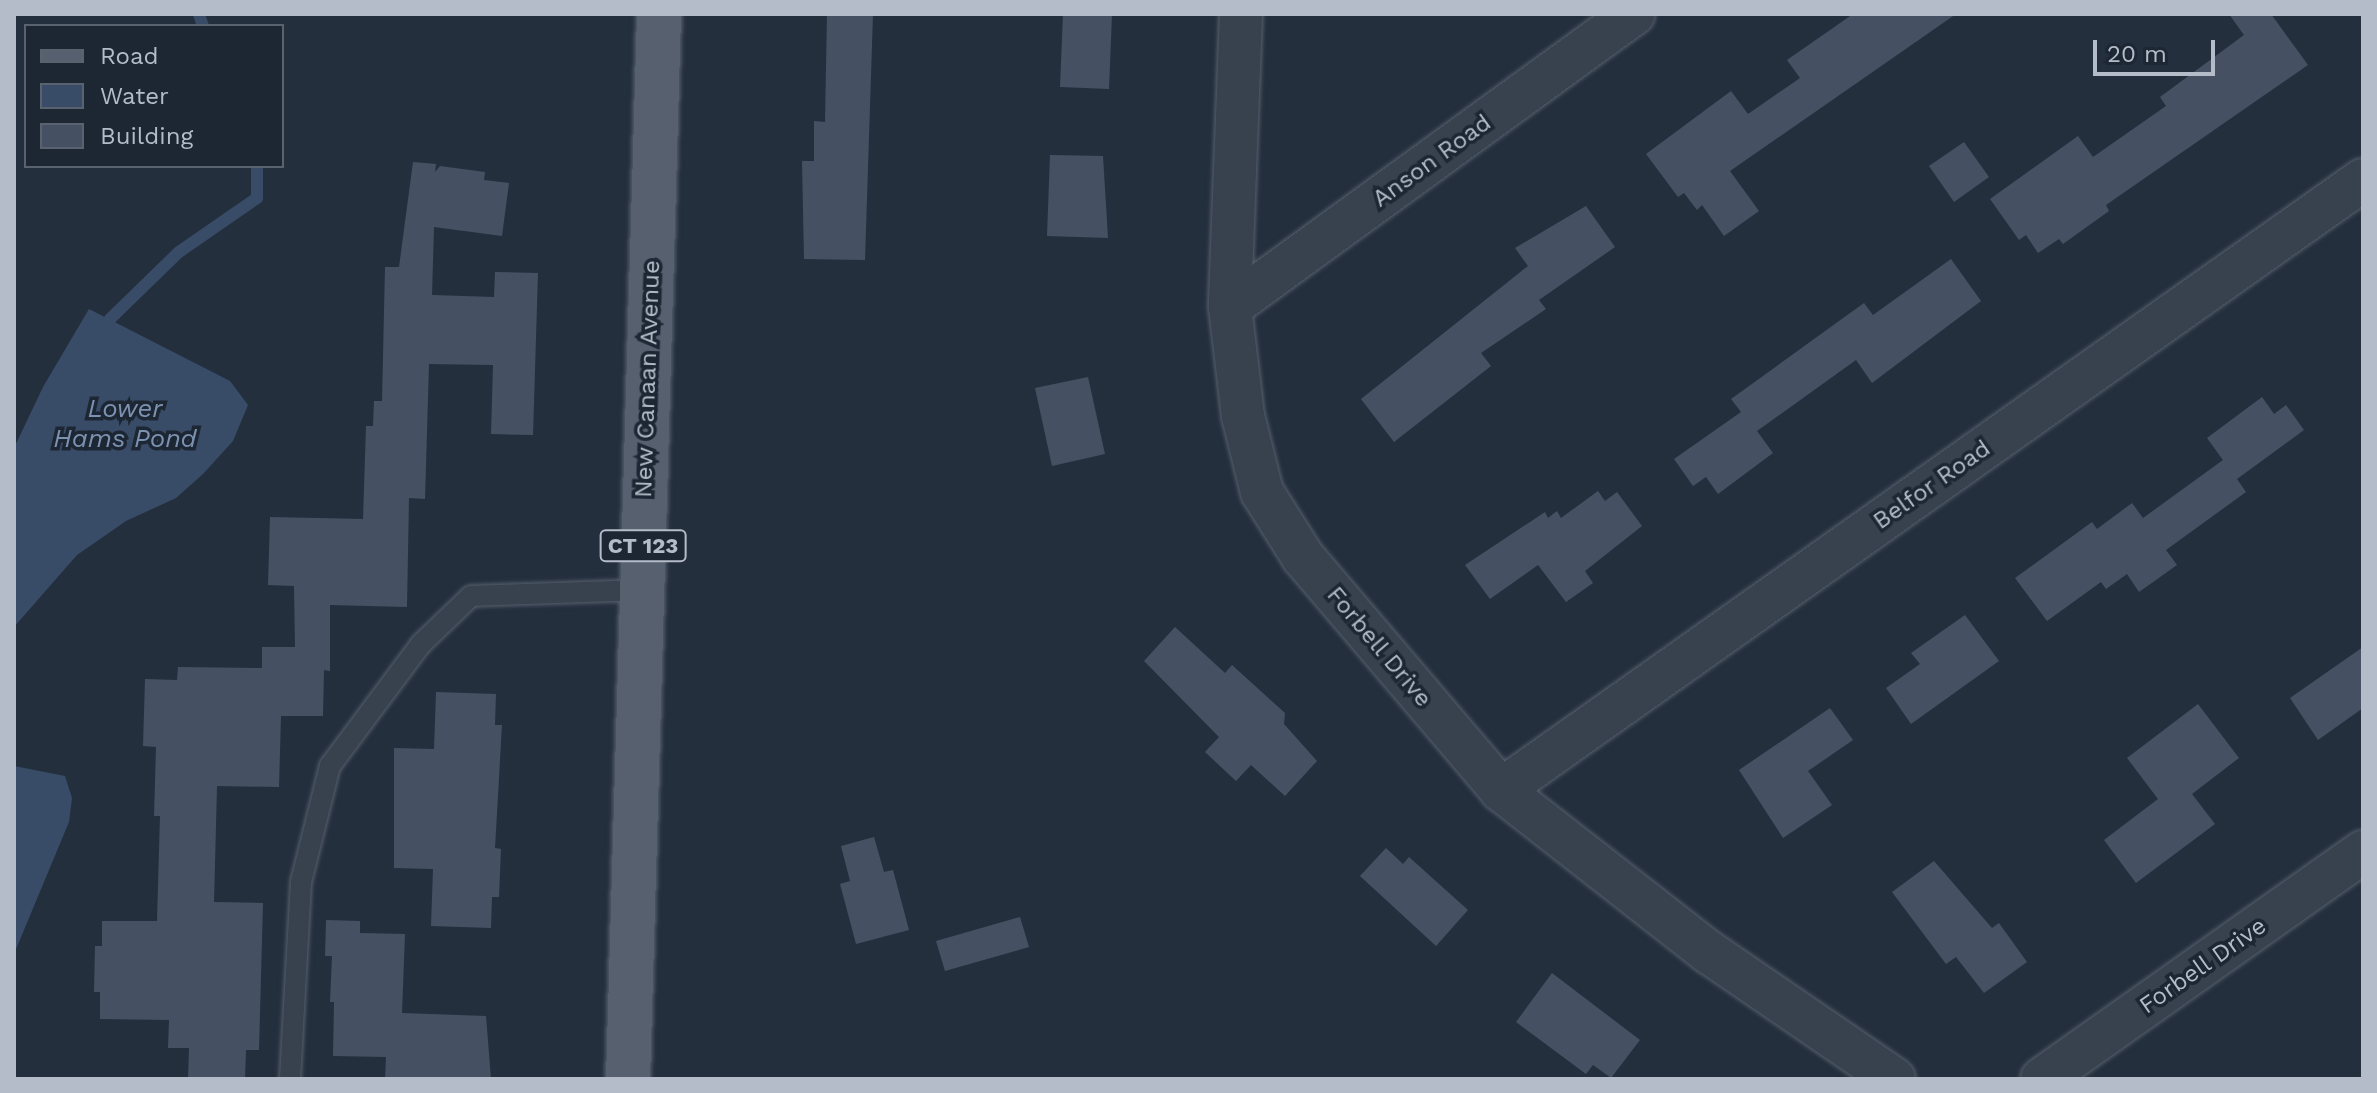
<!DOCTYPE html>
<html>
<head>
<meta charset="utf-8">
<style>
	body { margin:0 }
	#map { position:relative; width:2377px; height:1093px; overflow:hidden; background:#242f3e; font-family:"Work Sans",sans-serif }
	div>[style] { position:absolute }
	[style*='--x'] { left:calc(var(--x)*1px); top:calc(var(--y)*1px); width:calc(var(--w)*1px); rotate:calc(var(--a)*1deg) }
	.water>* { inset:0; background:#394c67 }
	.stream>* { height:12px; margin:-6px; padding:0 6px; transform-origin:6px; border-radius:6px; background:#394c67 }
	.building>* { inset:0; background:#455162 }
	.roads { filter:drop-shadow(0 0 2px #565f6c) drop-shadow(0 0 2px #565f6c) }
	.service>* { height:20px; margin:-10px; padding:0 10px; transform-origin:10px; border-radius:10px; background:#38414e }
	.minor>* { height:42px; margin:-21px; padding:0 21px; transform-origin:21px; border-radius:21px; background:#38414e }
	.primary>* { height:44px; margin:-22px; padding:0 22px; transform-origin:22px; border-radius:22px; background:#56606e }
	span { translate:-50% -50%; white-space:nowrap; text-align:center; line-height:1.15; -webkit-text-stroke:7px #1d2633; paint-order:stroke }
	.shield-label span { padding:2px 6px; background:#1d2633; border:2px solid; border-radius:6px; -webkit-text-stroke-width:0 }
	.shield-label { font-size:22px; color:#b4bcc9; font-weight:700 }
	.street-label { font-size:24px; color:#b4bcc9 }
	.water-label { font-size:26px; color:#7c92b1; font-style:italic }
	.frame { position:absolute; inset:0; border:16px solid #b4bcc9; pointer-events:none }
	.legend { position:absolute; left:24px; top:24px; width:260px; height:144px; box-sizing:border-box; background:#1d2633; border:2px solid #59626f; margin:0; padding:10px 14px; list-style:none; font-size:24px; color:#b4bcc9 }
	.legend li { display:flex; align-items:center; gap:16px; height:40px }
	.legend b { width:40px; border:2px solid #59626f }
	.scale { position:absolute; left:2093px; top:40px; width:122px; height:36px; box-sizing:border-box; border:4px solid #b4bcc9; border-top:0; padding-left:10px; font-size:24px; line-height:28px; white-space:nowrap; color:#b4bcc9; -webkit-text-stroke:6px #1d2633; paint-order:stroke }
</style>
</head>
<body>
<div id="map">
	<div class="water">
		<i style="clip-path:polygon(89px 309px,230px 381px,248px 405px,233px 441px,203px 474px,176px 498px,126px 521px,77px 555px,14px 627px,14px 448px,43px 387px)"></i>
		<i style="clip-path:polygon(14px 766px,65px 776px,72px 798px,69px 822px,14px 954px)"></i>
	</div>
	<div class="stream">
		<i style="--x:199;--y:14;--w:13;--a:72"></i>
		<i style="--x:103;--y:333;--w:16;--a:-63"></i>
		<i style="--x:110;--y:319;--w:96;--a:-44.2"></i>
		<i style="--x:179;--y:252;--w:95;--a:-34.7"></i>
		<i style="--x:257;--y:198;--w:32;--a:-90"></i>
	</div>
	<div class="building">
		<i style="clip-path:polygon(827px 14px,873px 14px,865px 260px,804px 259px,802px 161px,814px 161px,814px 121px,825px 122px)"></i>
		<i style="clip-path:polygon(1063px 14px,1112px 14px,1109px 89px,1060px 87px)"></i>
		<i style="clip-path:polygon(1853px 14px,1956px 14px,1730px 171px,1759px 211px,1724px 236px,1702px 205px,1697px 210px,1684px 193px,1678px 197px,1646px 154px,1731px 91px,1748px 114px,1800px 78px,1787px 60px)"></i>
		<i style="clip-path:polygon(2229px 14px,2271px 14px,2308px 65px,2106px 205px,2109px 211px,2063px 244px,2059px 239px,2038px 253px,2026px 235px,2019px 240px,1990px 199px,2078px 136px,2093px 157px,2166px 106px,2160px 97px,2244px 35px)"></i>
		<i style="clip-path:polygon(1964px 142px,1989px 177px,1954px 202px,1929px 166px)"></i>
		<i style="clip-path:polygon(1050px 155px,1103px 156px,1108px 238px,1047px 236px)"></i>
		<i style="clip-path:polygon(413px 162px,436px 164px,435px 172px,440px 166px,485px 172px,484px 180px,509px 183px,502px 236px,434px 227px,432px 295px,494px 297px,495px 272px,538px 273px,533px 435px,491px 434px,493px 365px,429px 364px,425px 499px,409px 498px,407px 607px,330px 605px,330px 671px,324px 670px,323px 716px,281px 716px,279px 787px,217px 786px,214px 902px,263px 903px,259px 1050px,246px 1050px,245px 1079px,188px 1079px,189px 1048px,168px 1048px,169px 1020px,100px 1019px,100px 992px,94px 992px,95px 946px,102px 946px,102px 921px,157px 921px,160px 816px,154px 816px,156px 747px,143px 746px,145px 679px,177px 680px,178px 667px,262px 668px,262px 647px,295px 647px,294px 586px,268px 585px,270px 517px,363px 519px,366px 426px,373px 426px,374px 401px,382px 401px,385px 267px,399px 267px)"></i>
		<i style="clip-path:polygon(1586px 206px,1615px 247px,1539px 300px,1546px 309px,1481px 353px,1491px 366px,1394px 442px,1361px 399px,1528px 266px,1515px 248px)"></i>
		<i style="clip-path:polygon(1951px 259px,1981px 301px,1872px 383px,1856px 360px,1757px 431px,1773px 453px,1718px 494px,1706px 477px,1693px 486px,1674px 459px,1741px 412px,1731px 399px,1864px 303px,1873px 315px)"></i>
		<i style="clip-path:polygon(1088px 377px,1105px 454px,1052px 466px,1035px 388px)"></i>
		<i style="clip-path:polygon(2262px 397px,2274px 414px,2286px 405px,2304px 430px,2237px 479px,2246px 492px,2166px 550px,2177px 565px,2139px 592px,2127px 574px,2106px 589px,2101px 582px,2047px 621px,2015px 578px,2092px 522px,2097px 529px,2132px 503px,2143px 518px,2223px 460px,2233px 474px,2207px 438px)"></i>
		<i style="clip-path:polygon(1598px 491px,1605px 501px,1617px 492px,1642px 526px,1585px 571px,1593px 583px,1566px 602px,1538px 565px,1490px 599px,1465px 565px,1545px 512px,1548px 518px,1557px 511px,1561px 518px)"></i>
		<i style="clip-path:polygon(1965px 615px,1999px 661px,1911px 724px,1886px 688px,1920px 664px,1911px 653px)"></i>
		<i style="clip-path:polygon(1175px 627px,1225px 673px,1232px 665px,1285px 713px,1284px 724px,1317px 761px,1285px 796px,1251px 765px,1236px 781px,1205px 752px,1219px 737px,1144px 661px)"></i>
		<i style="clip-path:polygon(2363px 647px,2363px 708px,2318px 740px,2290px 698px)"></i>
		<i style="clip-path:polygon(436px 692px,496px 694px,495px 725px,502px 725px,495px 848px,501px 849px,499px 897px,492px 897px,491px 928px,431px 926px,433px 869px,394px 868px,394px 748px,434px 749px)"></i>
		<i style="clip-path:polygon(2198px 704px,2239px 758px,2192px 794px,2215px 824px,2136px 883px,2104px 840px,2158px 799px,2127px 758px)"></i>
		<i style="clip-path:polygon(1830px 708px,1853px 740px,1808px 771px,1832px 805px,1783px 838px,1739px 770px)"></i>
		<i style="clip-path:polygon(874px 837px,884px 872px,893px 870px,909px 930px,856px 944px,840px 884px,850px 881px,841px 846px)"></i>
		<i style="clip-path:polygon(1386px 848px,1403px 864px,1409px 857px,1468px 910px,1436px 946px,1360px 876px)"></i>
		<i style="clip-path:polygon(1934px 861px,1992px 928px,1999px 923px,2027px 962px,1984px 993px,1956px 957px,1946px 964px,1892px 892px)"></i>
		<i style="clip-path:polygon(1020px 917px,1029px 947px,945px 971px,936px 941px)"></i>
		<i style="clip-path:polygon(326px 920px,360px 921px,360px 933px,405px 934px,402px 1013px,486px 1016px,491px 1079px,385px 1079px,386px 1057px,333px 1056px,334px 1002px,330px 1002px,332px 956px,325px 956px)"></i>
		<i style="clip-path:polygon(1552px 973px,1640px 1040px,1611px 1078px,1593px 1065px,1586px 1074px,1516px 1022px)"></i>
	</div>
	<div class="roads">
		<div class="service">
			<i style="--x:290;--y:1079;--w:197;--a:-86.8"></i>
			<i style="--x:301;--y:882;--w:120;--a:-76"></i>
			<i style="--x:330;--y:766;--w:152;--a:-53.3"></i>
			<i style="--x:421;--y:644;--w:69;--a:-43.8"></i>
			<i style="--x:471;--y:596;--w:170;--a:-2"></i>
		</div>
		<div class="minor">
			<i style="--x:1241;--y:14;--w:293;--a:92.2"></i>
			<i style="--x:1230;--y:307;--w:110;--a:83.2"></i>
			<i style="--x:1243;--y:416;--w:78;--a:76"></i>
			<i style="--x:1262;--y:492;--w:77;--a:57.8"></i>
			<i style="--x:1303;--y:557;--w:306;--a:49.6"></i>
			<i style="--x:1501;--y:790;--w:265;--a:38"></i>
			<i style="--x:1710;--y:953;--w:223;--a:34.4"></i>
			<i style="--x:1230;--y:307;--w:499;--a:-36"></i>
			<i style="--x:1501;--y:790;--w:1056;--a:-35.29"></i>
			<i style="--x:2042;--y:1079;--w:393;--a:-35.3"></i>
		</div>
		<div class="primary">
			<i style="--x:628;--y:1079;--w:1065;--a:-88.33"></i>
		</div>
	</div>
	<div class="shield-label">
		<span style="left:643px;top:546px">CT 123</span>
	</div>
	<div class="street-label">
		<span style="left:1432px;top:161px;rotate:-36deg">Anson Road</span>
		<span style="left:648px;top:379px;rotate:-88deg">New Canaan Avenue</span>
		<span style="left:1932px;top:485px;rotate:-35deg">Belfor Road</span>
		<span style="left:1379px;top:647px;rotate:50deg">Forbell Drive</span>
		<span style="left:2203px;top:966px;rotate:-35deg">Forbell Drive</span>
	</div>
	<div class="water-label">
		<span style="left:125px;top:424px">Lower<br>Hams Pond</span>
	</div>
	<div class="frame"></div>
	<ul class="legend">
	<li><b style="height:10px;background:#56606e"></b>Road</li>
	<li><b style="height:22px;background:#394c67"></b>Water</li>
	<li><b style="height:22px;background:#455162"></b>Building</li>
	</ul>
	<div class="scale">20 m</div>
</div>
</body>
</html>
